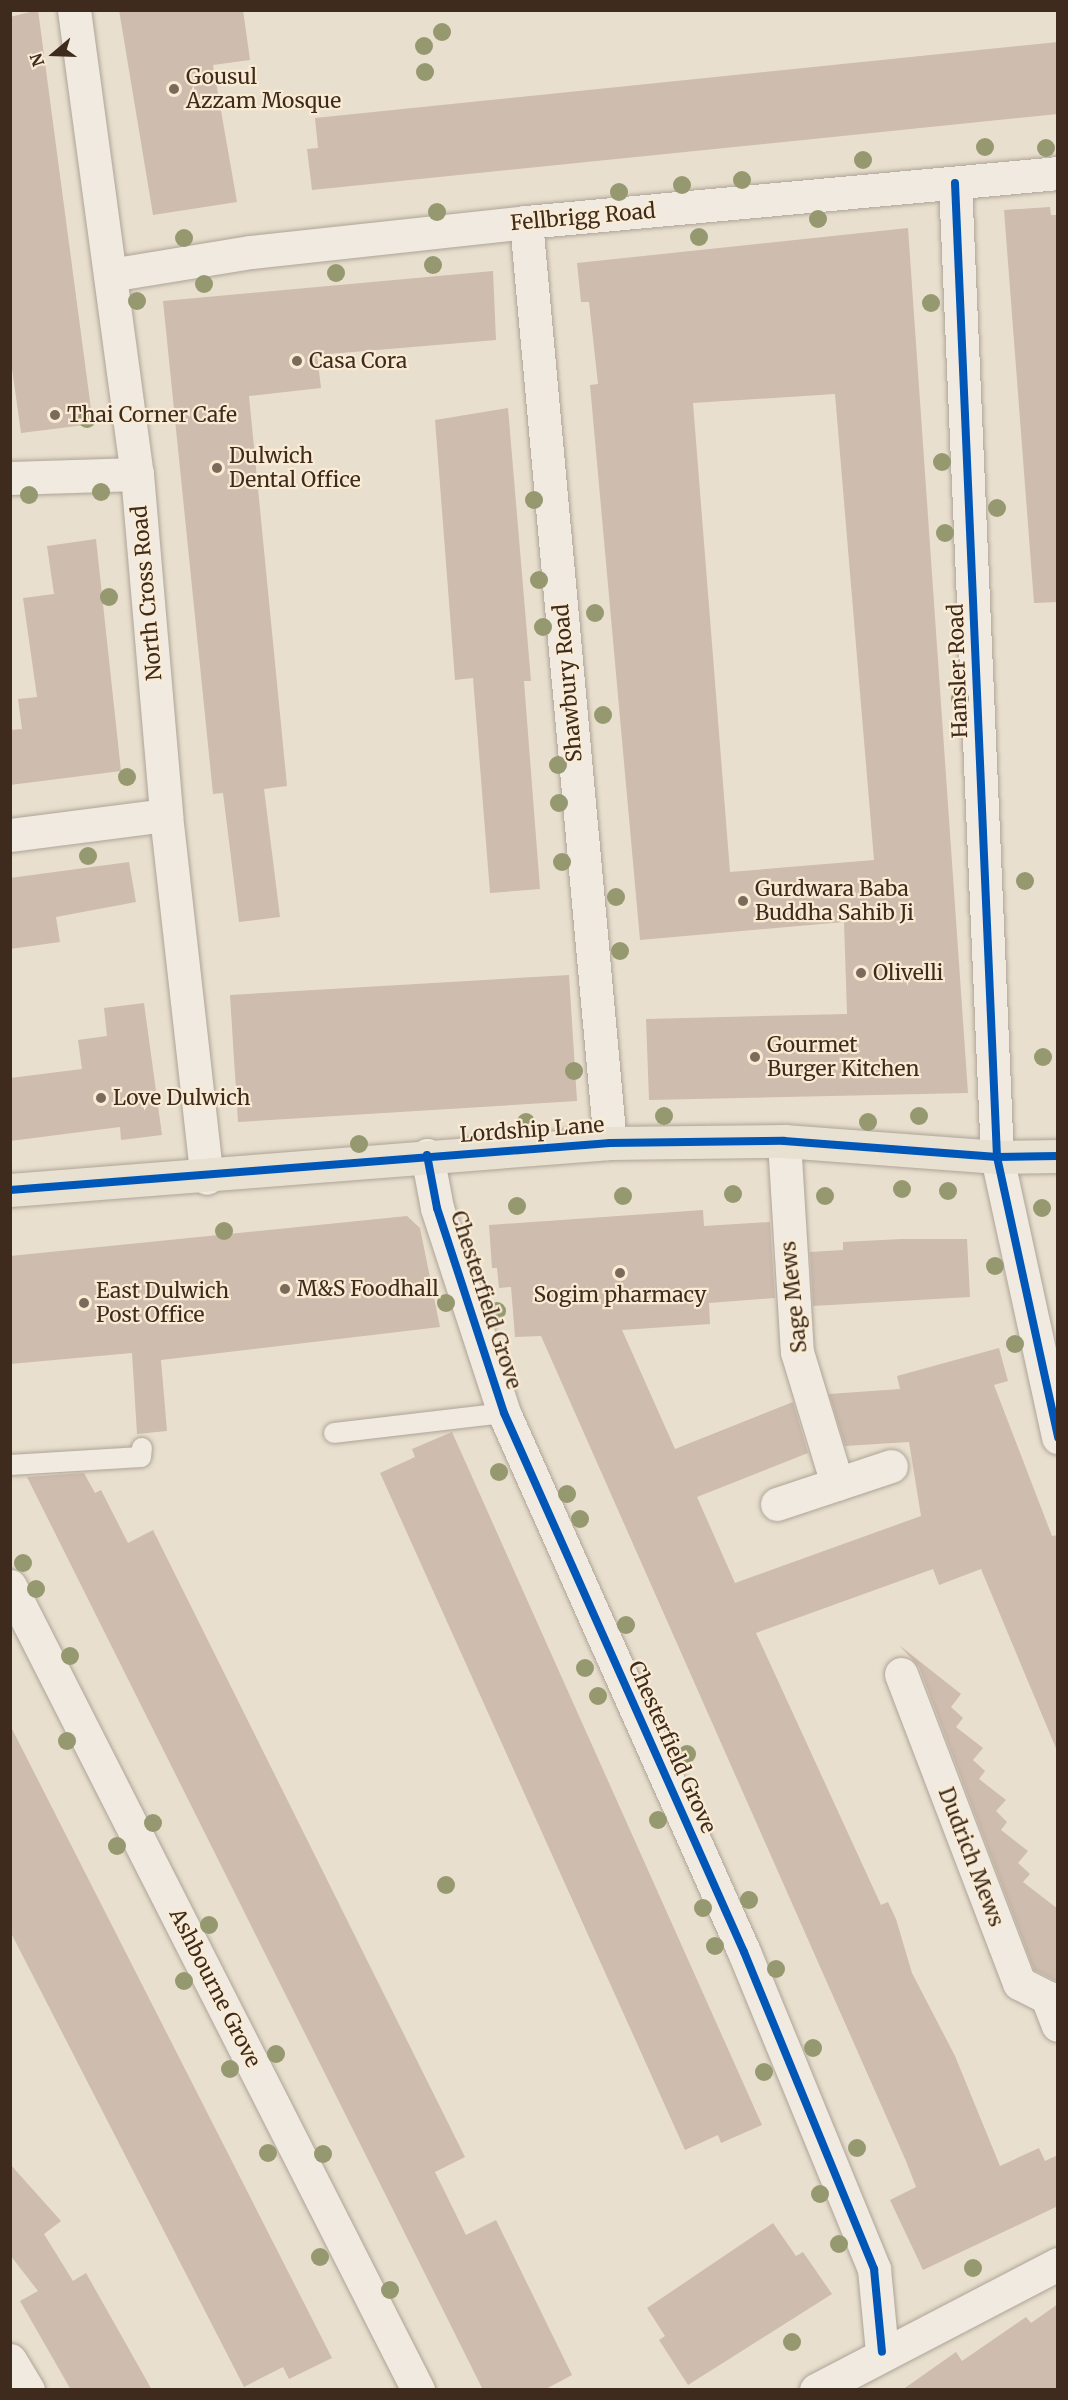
<!DOCTYPE html>
<html>
<head>
<meta charset="utf-8">
<style>
	body { margin:0 }
	#map { position:relative; width:1068px; height:2400px; overflow:hidden; background:#e9dfce; font-family:Merriweather,serif }
	div>[style] { position:absolute }
	[style*='--x'] { left:calc(var(--x)*1px); top:calc(var(--y)*1px); width:calc(var(--w)*1px); rotate:calc(var(--a)*1deg) }
	.building>* { inset:0; background:#cebcae }
	.roads { filter:drop-shadow(0 0 2px #aea497) drop-shadow(0 0 2px #aea497) }
	.service>* { height:20px; margin:-10px; padding:0 10px; transform-origin:10px; border-radius:10px; background:#f0eae1 }
	.minor>* { height:33px; margin:-16.5px; padding:0 16.5px; transform-origin:16.5px; border-radius:16.5px; background:#f0eae1 }
	.primary>* { height:33px; margin:-16.5px; padding:0 16.5px; transform-origin:16.5px; border-radius:16.5px; background:#e8e0d1 }
	.cycleway>* { height:8px; margin:-4px; padding:0 4px; transform-origin:4px; border-radius:4px; background:#0057b8 }
	.trees>* { width:18px; height:18px; margin:-9px; border-radius:50%; background:#96986f }
	.dots>* { width:16px; height:16px; translate:-50% -50%; box-sizing:border-box; border:3px solid #faecd4; border-radius:50% }
	span { translate:-50% -50%; white-space:nowrap; text-align:center; line-height:1.15; -webkit-text-stroke:4.5px #faecd4; paint-order:stroke }
	.poi-label { font-size:21px; color:#3f2b1d }
	.left { translate:0 -50%; text-align:left }
	.street-label { font-size:21px; color:#3f2b1d }
	.frame { position:absolute; inset:0; border:12px solid #3f2b1d; pointer-events:none }
	.north { position:absolute; left:24px; top:24px; width:60px; height:60px; -webkit-text-stroke:4px #faecd4; paint-order:stroke; rotate:251deg; font-size:16px; font-weight:700; line-height:24px; text-align:center; color:#3f2b1d }
	.north::after { content:''; display:block; margin:auto; width:21px; height:27px; background:#3f2b1d; clip-path:polygon(50% 0,100% 100%,50% 72%,0 100%) }
</style>
</head>
<body>
<div id="map">
	<div class="building">
		<i style="clip-path:polygon(38px 10px,93px 424px,21px 433px,10px 354px,10px 17px)"></i>
		<i style="clip-path:polygon(119px 10px,243px 10px,250px 60px,213px 65px,237px 202px,153px 215px)"></i>
		<i style="clip-path:polygon(1058px 42px,1058px 114px,312px 190px,307px 149px,318px 148px,315px 118px)"></i>
		<i style="clip-path:polygon(1050px 207px,1051px 215px,1058px 215px,1058px 602px,1034px 603px,1004px 210px)"></i>
		<i style="clip-path:polygon(evenodd,908px 228px,968px 1093px,649px 1100px,646px 1019px,847px 1014px,844px 922px,640px 940px,590px 385px,598px 384px,589px 302px,581px 302px,577px 263px,908px 228px,835px 394px,874px 860px,730px 872px,693px 403px,835px 394px)"></i>
		<i style="clip-path:polygon(493px 271px,496px 340px,317px 355px,321px 388px,249px 396px,287px 786px,264px 789px,280px 917px,239px 922px,223px 793px,213px 794px,163px 301px)"></i>
		<i style="clip-path:polygon(508px 408px,531px 681px,524px 681px,540px 889px,490px 893px,473px 678px,455px 680px,435px 420px)"></i>
		<i style="clip-path:polygon(96px 539px,121px 771px,10px 785px,10px 730px,22px 729px,18px 699px,37px 697px,23px 598px,54px 594px,47px 546px)"></i>
		<i style="clip-path:polygon(129px 862px,136px 902px,56px 917px,60px 942px,10px 949px,10px 878px)"></i>
		<i style="clip-path:polygon(569px 975px,577px 1101px,238px 1122px,230px 995px)"></i>
		<i style="clip-path:polygon(144px 1003px,162px 1135px,121px 1140px,120px 1127px,10px 1141px,10px 1078px,82px 1069px,78px 1040px,107px 1036px,104px 1008px)"></i>
		<i style="clip-path:polygon(703px 1210px,704px 1226px,770px 1222px,775px 1298px,709px 1303px,710px 1324px,622px 1330px,675px 1449px,793px 1402px,808px 1453px,697px 1497px,735px 1583px,921px 1516px,909px 1442px,845px 1446px,829px 1394px,900px 1389px,897px 1376px,999px 1348px,1008px 1381px,994px 1385px,1052px 1536px,1058px 1535px,1058px 1753px,981px 1569px,939px 1585px,933px 1569px,756px 1633px,881px 1905px,888px 1902px,896px 1919px,912px 1973px,955px 2056px,1000px 2166px,1039px 2148px,1045px 2161px,1058px 2155px,1058px 2206px,923px 2270px,890px 2200px,916px 2187px,906px 2161px,541px 1336px,515px 1337px,511px 1287px,499px 1288px,497px 1268px,492px 1268px,489px 1225px)"></i>
		<i style="clip-path:polygon(407px 1216px,420px 1228px,440px 1327px,161px 1360px,167px 1431px,137px 1434px,132px 1353px,10px 1364px,10px 1256px)"></i>
		<i style="clip-path:polygon(902px 1239px,967px 1239px,970px 1297px,813px 1306px,810px 1252px,843px 1250px,843px 1242px)"></i>
		<i style="clip-path:polygon(452px 1432px,762px 2125px,721px 2143px,718px 2135px,685px 2150px,380px 1473px,415px 1457px,412px 1449px)"></i>
		<i style="clip-path:polygon(84px 1473px,95px 1493px,101px 1490px,128px 1543px,153px 1530px,465px 2157px,435px 2172px,466px 2235px,496px 2220px,572px 2375px,544px 2390px,483px 2390px,27px 1477px)"></i>
		<i style="clip-path:polygon(899px 1645px,961px 1694px,951px 1707px,963px 1718px,956px 1727px,983px 1748px,973px 1760px,985px 1771px,979px 1779px,1006px 1800px,996px 1811px,1007px 1822px,1001px 1830px,1028px 1851px,1018px 1863px,1030px 1874px,1023px 1882px,1058px 1909px,1058px 1982px,1034px 1970px,919px 1667px)"></i>
		<i style="clip-path:polygon(10px 1725px,332px 2358px,289px 2379px,283px 2367px,244px 2387px,10px 1931px)"></i>
		<i style="clip-path:polygon(10px 2164px,61px 2221px,44px 2234px,73px 2281px,86px 2273px,152px 2390px,71px 2390px,20px 2301px,38px 2291px,10px 2255px)"></i>
		<i style="clip-path:polygon(773px 2223px,796px 2256px,803px 2252px,832px 2294px,688px 2385px,659px 2340px,665px 2336px,647px 2308px)"></i>
		<i style="clip-path:polygon(1058px 2304px,1058px 2390px,902px 2390px,956px 2352px,962px 2361px,1026px 2317px,1031px 2323px)"></i>
	</div>
	<div class="roads">
		<div class="service">
			<i style="--x:334;--y:1433;--w:171;--a:-6.7"></i>
			<i style="--x:10;--y:1465;--w:131;--a:-3.5"></i>
			<i style="--x:141;--y:1457;--w:9;--a:-84"></i>
		</div>
		<div class="minor">
			<i style="--x:74;--y:10;--w:468;--a:82.3"></i>
			<i style="--x:137;--y:474;--w:342;--a:85.1"></i>
			<i style="--x:166;--y:815;--w:365;--a:83.6"></i>
			<i style="--x:955;--y:183;--w:975;--a:87.53"></i>
			<i style="--x:997;--y:1157;--w:287;--a:77.7"></i>
			<i style="--x:526;--y:222;--w:925;--a:84.79"></i>
			<i style="--x:110;--y:275;--w:143;--a:-9.3"></i>
			<i style="--x:251;--y:252;--w:277;--a:-6.2"></i>
			<i style="--x:526;--y:222;--w:534;--a:-5.26"></i>
			<i style="--x:10;--y:478;--w:127;--a:-1.8"></i>
			<i style="--x:10;--y:835;--w:157;--a:-7.3"></i>
			<i style="--x:784;--y:1141;--w:211;--a:86.5"></i>
			<i style="--x:797;--y:1352;--w:138;--a:73.1"></i>
			<i style="--x:427;--y:1155;--w:54;--a:79.3"></i>
			<i style="--x:437;--y:1208;--w:216;--a:71.9"></i>
			<i style="--x:504;--y:1413;--w:590;--a:66"></i>
			<i style="--x:744;--y:1952;--w:343;--a:67.7"></i>
			<i style="--x:874;--y:2269;--w:83;--a:84.5"></i>
			<i style="--x:777;--y:1504;--w:120;--a:-18.4"></i>
			<i style="--x:10;--y:1586;--w:902;--a:63.09"></i>
			<i style="--x:901;--y:1674;--w:331;--a:69.1"></i>
			<i style="--x:1019;--y:1983;--w:31;--a:27"></i>
			<i style="--x:1047;--y:1997;--w:30;--a:69"></i>
			<i style="--x:10;--y:2360;--w:35;--a:59"></i>
			<i style="--x:816;--y:2390;--w:273;--a:-27.5"></i>
		</div>
		<div class="primary">
			<i style="--x:10;--y:1190;--w:602;--a:-4.48"></i>
			<i style="--x:610;--y:1143;--w:174;--a:-0.7"></i>
			<i style="--x:784;--y:1141;--w:214;--a:4.3"></i>
			<i style="--x:997;--y:1157;--w:61;--a:-0.9"></i>
		</div>
	</div>
	<div class="cycleway">
		<i style="--x:955;--y:183;--w:975;--a:87.53"></i>
		<i style="--x:997;--y:1157;--w:287;--a:77.7"></i>
		<i style="--x:427;--y:1155;--w:54;--a:79.3"></i>
		<i style="--x:437;--y:1208;--w:216;--a:71.9"></i>
		<i style="--x:504;--y:1413;--w:590;--a:66"></i>
		<i style="--x:744;--y:1952;--w:343;--a:67.7"></i>
		<i style="--x:874;--y:2269;--w:83;--a:84.5"></i>
		<i style="--x:10;--y:1190;--w:602;--a:-4.48"></i>
		<i style="--x:610;--y:1143;--w:174;--a:-0.7"></i>
		<i style="--x:784;--y:1141;--w:214;--a:4.3"></i>
		<i style="--x:997;--y:1157;--w:61;--a:-0.9"></i>
	</div>
	<div class="trees">
		<i style="left:442px;top:32px"></i>
		<i style="left:424px;top:46px"></i>
		<i style="left:425px;top:72px"></i>
		<i style="left:985px;top:147px"></i>
		<i style="left:1046px;top:148px"></i>
		<i style="left:863px;top:160px"></i>
		<i style="left:742px;top:180px"></i>
		<i style="left:682px;top:185px"></i>
		<i style="left:619px;top:192px"></i>
		<i style="left:437px;top:212px"></i>
		<i style="left:818px;top:219px"></i>
		<i style="left:699px;top:237px"></i>
		<i style="left:184px;top:238px"></i>
		<i style="left:433px;top:265px"></i>
		<i style="left:336px;top:273px"></i>
		<i style="left:204px;top:284px"></i>
		<i style="left:137px;top:301px"></i>
		<i style="left:931px;top:303px"></i>
		<i style="left:87px;top:419px"></i>
		<i style="left:942px;top:462px"></i>
		<i style="left:101px;top:492px"></i>
		<i style="left:29px;top:495px"></i>
		<i style="left:534px;top:500px"></i>
		<i style="left:997px;top:508px"></i>
		<i style="left:945px;top:533px"></i>
		<i style="left:539px;top:580px"></i>
		<i style="left:109px;top:597px"></i>
		<i style="left:595px;top:613px"></i>
		<i style="left:543px;top:627px"></i>
		<i style="left:960px;top:699px"></i>
		<i style="left:603px;top:715px"></i>
		<i style="left:558px;top:765px"></i>
		<i style="left:127px;top:777px"></i>
		<i style="left:559px;top:803px"></i>
		<i style="left:88px;top:856px"></i>
		<i style="left:562px;top:862px"></i>
		<i style="left:1025px;top:881px"></i>
		<i style="left:616px;top:897px"></i>
		<i style="left:620px;top:951px"></i>
		<i style="left:1043px;top:1057px"></i>
		<i style="left:574px;top:1071px"></i>
		<i style="left:664px;top:1116px"></i>
		<i style="left:919px;top:1116px"></i>
		<i style="left:526px;top:1122px"></i>
		<i style="left:868px;top:1122px"></i>
		<i style="left:359px;top:1144px"></i>
		<i style="left:902px;top:1189px"></i>
		<i style="left:948px;top:1191px"></i>
		<i style="left:733px;top:1194px"></i>
		<i style="left:623px;top:1196px"></i>
		<i style="left:825px;top:1196px"></i>
		<i style="left:517px;top:1206px"></i>
		<i style="left:1042px;top:1208px"></i>
		<i style="left:224px;top:1231px"></i>
		<i style="left:995px;top:1266px"></i>
		<i style="left:446px;top:1303px"></i>
		<i style="left:497px;top:1311px"></i>
		<i style="left:1015px;top:1344px"></i>
		<i style="left:499px;top:1472px"></i>
		<i style="left:567px;top:1494px"></i>
		<i style="left:580px;top:1519px"></i>
		<i style="left:23px;top:1563px"></i>
		<i style="left:36px;top:1589px"></i>
		<i style="left:626px;top:1625px"></i>
		<i style="left:70px;top:1656px"></i>
		<i style="left:585px;top:1668px"></i>
		<i style="left:598px;top:1696px"></i>
		<i style="left:67px;top:1741px"></i>
		<i style="left:687px;top:1754px"></i>
		<i style="left:658px;top:1820px"></i>
		<i style="left:153px;top:1823px"></i>
		<i style="left:117px;top:1846px"></i>
		<i style="left:446px;top:1885px"></i>
		<i style="left:749px;top:1900px"></i>
		<i style="left:703px;top:1908px"></i>
		<i style="left:209px;top:1925px"></i>
		<i style="left:715px;top:1946px"></i>
		<i style="left:776px;top:1969px"></i>
		<i style="left:184px;top:1981px"></i>
		<i style="left:813px;top:2048px"></i>
		<i style="left:276px;top:2054px"></i>
		<i style="left:230px;top:2069px"></i>
		<i style="left:764px;top:2072px"></i>
		<i style="left:857px;top:2148px"></i>
		<i style="left:268px;top:2153px"></i>
		<i style="left:323px;top:2154px"></i>
		<i style="left:820px;top:2194px"></i>
		<i style="left:839px;top:2244px"></i>
		<i style="left:320px;top:2257px"></i>
		<i style="left:973px;top:2268px"></i>
		<i style="left:390px;top:2290px"></i>
		<i style="left:792px;top:2342px"></i>
	</div>
	<div class="dots">
		<i style="left:174px;top:89px;background:#7a6a5b"></i>
		<i style="left:297px;top:361px;background:#7a6a5b"></i>
		<i style="left:55px;top:415px;background:#7a6a5b"></i>
		<i style="left:217px;top:468px;background:#7a6a5b"></i>
		<i style="left:743px;top:901px;background:#7a6a5b"></i>
		<i style="left:861px;top:973px;background:#7a6a5b"></i>
		<i style="left:755px;top:1057px;background:#7a6a5b"></i>
		<i style="left:101px;top:1098px;background:#7a6a5b"></i>
		<i style="left:620px;top:1273px;background:#7a6a5b"></i>
		<i style="left:285px;top:1289px;background:#7a6a5b"></i>
		<i style="left:84px;top:1303px;background:#7a6a5b"></i>
	</div>
	<div class="poi-label">
		<span class="left" style="left:186px;top:89px">Gousul<br>Azzam Mosque</span>
		<span class="left" style="left:309px;top:361px">Casa Cora</span>
		<span class="left" style="left:67px;top:415px">Thai Corner Cafe</span>
		<span class="left" style="left:229px;top:468px">Dulwich<br>Dental Office</span>
		<span class="left" style="left:755px;top:901px">Gurdwara Baba<br>Buddha Sahib Ji</span>
		<span class="left" style="left:873px;top:973px">Olivelli</span>
		<span class="left" style="left:767px;top:1057px">Gourmet<br>Burger Kitchen</span>
		<span class="left" style="left:113px;top:1098px">Love Dulwich</span>
		<span class="left" style="left:297px;top:1289px">M&amp;S Foodhall</span>
		<span class="left" style="left:96px;top:1303px">East Dulwich<br>Post Office</span>
		<span style="left:620px;top:1295px">Sogim pharmacy</span>
	</div>
	<div class="street-label">
		<span style="left:583px;top:217px;rotate:-5deg">Fellbrigg Road</span>
		<span style="left:147px;top:593px;rotate:-95deg">North Cross Road</span>
		<span style="left:958px;top:671px;rotate:-92deg">Hansler Road</span>
		<span style="left:568px;top:683px;rotate:-95deg">Shawbury Road</span>
		<span style="left:532px;top:1130px;rotate:-4deg">Lordship Lane</span>
		<span style="left:794px;top:1297px;rotate:-96deg">Sage Mews</span>
		<span style="left:486px;top:1300px;rotate:72deg">Chesterfield Grove</span>
		<span style="left:672px;top:1747px;rotate:66deg">Chesterfield Grove</span>
		<span style="left:971px;top:1857px;rotate:69deg">Dudrich Mews</span>
		<span style="left:215px;top:1988px;rotate:63deg">Ashbourne Grove</span>
	</div>
	<div class="frame"></div>
	<div class="north">N</div>
</div>
</body>
</html>
